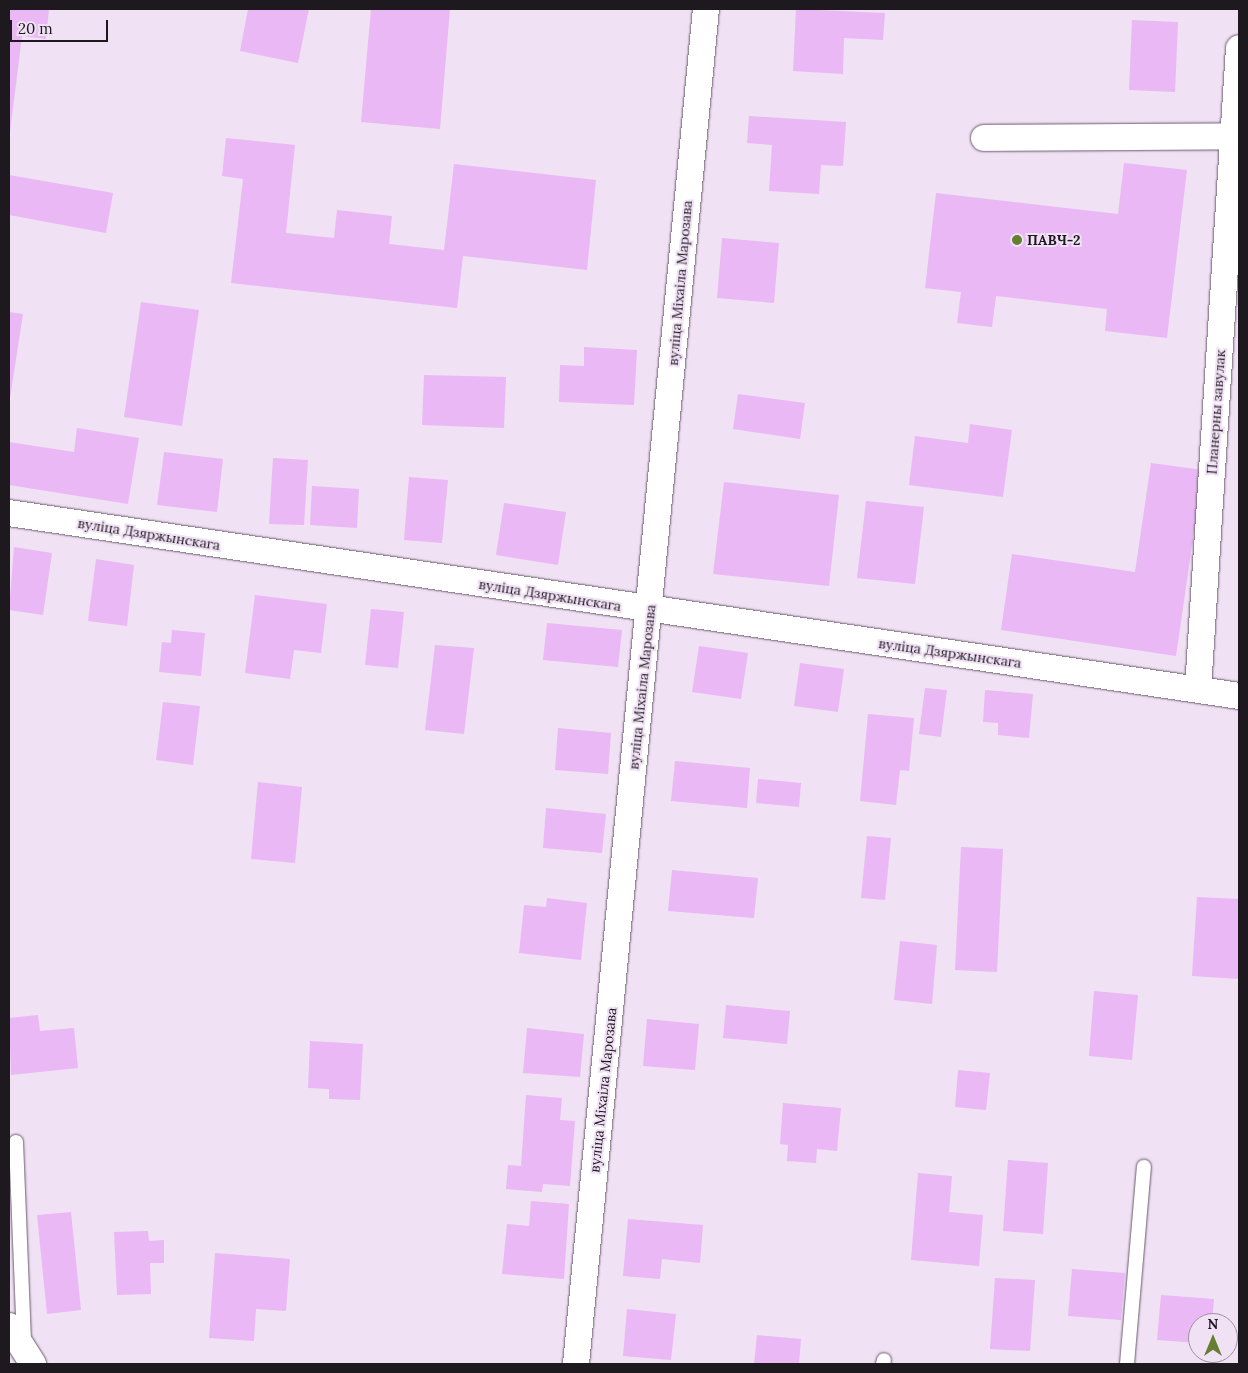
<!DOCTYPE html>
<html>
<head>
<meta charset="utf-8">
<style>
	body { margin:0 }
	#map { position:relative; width:1248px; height:1373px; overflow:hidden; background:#f0e1f4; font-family:Lora,serif }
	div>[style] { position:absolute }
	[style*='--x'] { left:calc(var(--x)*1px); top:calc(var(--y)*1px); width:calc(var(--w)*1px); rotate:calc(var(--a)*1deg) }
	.building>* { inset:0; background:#eab8f4 }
	.roads { filter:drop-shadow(0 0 1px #695b6b) drop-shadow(0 0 1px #695b6b) }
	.lane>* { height:14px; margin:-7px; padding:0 7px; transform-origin:7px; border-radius:7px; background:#fff }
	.street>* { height:26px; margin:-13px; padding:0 13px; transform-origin:13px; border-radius:13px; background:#fff }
	.dots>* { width:14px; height:14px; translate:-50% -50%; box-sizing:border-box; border:2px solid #f0e1f4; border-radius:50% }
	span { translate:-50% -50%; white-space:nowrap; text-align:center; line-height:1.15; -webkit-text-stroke:4px #f0e1f4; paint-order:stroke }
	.poi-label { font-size:14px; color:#1e191f; font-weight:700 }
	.left { translate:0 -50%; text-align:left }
	.street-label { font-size:14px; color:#1e191f }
	.frame { position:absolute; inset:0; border:10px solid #1e191f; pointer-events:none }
	.north { position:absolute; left:1188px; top:1313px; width:50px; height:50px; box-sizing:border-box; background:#f0e1f4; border:1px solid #9c919f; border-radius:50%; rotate:0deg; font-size:14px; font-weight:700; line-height:20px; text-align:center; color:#1e191f }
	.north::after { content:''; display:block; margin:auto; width:18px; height:22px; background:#657e31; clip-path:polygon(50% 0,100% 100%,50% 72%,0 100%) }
	.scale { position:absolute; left:10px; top:20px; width:98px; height:22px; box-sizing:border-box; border:2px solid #1e191f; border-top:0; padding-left:6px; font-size:15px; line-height:18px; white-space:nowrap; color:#1e191f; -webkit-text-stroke:4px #f0e1f4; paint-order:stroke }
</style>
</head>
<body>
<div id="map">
	<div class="building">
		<i style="clip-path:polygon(9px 9px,49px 9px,46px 39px,22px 36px,10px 132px)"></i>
		<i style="clip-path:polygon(248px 9px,309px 9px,298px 63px,240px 51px)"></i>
		<i style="clip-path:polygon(371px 9px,450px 9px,440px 129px,361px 122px)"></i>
		<i style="clip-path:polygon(796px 9px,885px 13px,883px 40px,844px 38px,843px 74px,793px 71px)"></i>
		<i style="clip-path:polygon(1132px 20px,1178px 22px,1175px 92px,1129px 90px)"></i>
		<i style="clip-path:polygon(749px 116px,846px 122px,843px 166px,821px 165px,819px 194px,769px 191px,772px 145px,747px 143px)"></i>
		<i style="clip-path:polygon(226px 138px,295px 145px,286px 233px,334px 238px,337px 210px,392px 216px,389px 244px,444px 250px,454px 164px,596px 180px,587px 270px,463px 256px,457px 308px,231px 283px,243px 179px,222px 176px)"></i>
		<i style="clip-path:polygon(1124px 163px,1187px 170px,1167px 338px,1105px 331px,1107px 309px,996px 296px,992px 327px,957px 323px,961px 292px,925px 288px,936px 193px,1118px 214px)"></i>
		<i style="clip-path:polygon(9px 175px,113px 193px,106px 233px,9px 215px)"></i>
		<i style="clip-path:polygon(722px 238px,779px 243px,774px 303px,717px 298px)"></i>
		<i style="clip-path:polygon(141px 302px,199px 310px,182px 426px,124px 417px)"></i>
		<i style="clip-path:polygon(9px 312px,23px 314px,10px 398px,9px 397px)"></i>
		<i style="clip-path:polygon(584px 347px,637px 350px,634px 405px,559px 402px,560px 365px,584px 366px)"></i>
		<i style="clip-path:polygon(424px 375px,506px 377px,504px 428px,422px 425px)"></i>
		<i style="clip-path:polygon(738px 394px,805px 403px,800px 439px,733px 429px)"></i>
		<i style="clip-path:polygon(970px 424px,1012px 430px,1003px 497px,909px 485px,915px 436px,968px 443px)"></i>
		<i style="clip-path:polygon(77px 428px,139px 438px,128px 504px,9px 485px,9px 442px,74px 452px)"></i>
		<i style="clip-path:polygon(164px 452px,223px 459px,217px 512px,157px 505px)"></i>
		<i style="clip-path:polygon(273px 458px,308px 460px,304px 525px,269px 524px)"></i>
		<i style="clip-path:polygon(1151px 463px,1203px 470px,1176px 656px,1001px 630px,1012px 554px,1135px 572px)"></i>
		<i style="clip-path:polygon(409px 477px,448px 480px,442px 543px,404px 540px)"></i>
		<i style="clip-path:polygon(724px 482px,839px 495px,829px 586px,713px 574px)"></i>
		<i style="clip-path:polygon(312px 486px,359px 489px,357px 528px,310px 525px)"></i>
		<i style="clip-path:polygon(866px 501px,924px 507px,915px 584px,857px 578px)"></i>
		<i style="clip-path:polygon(504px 503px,566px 512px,558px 565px,496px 555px)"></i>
		<i style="clip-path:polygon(14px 547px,52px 553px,43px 615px,9px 610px)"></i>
		<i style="clip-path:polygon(96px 559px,134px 565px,127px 626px,88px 621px)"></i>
		<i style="clip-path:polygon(255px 595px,327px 604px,321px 653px,294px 650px,290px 679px,245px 673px)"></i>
		<i style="clip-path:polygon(371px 609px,404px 612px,398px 668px,365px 665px)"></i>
		<i style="clip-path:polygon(547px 623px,622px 630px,618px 667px,543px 660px)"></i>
		<i style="clip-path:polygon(172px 630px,205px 633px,201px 676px,159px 672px,162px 642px,171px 643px)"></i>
		<i style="clip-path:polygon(435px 645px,474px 648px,464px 734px,425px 730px)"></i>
		<i style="clip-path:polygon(699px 646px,748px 653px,741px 699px,692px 692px)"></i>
		<i style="clip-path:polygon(800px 663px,844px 669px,838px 712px,794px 706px)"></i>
		<i style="clip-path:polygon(925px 688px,947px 690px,941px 737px,919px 734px)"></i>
		<i style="clip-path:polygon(985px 690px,1033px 694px,1029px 738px,998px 735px,998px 723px,983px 722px)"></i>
		<i style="clip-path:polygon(163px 702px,200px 706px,193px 765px,156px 760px)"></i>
		<i style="clip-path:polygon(868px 714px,914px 718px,909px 771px,900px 770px,896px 805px,860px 801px)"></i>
		<i style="clip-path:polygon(558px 728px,611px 733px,608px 774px,555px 770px)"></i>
		<i style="clip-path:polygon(675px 761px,750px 768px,747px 808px,671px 801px)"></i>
		<i style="clip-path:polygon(758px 779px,801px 783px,799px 807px,756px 803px)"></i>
		<i style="clip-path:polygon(258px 782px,302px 787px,295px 863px,251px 859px)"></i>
		<i style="clip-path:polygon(546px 808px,606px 814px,602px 853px,543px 848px)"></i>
		<i style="clip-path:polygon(867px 836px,891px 838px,885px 900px,861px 898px)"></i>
		<i style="clip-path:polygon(961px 847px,1003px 849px,997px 972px,955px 970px)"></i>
		<i style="clip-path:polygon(672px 870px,758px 878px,754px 918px,668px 911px)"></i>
		<i style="clip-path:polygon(1197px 897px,1239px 899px,1239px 979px,1192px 976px)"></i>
		<i style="clip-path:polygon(547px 898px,587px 903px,581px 960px,519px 953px,524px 905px,546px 907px)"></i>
		<i style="clip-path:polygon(900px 941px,937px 945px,932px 1004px,894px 1000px)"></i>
		<i style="clip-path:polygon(1094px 991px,1138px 995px,1132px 1060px,1089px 1056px)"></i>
		<i style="clip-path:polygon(726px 1005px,790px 1011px,787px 1044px,723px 1038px)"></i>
		<i style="clip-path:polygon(38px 1015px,40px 1031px,74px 1028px,78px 1068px,11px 1075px,9px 1018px)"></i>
		<i style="clip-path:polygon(647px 1019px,699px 1024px,695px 1070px,643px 1066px)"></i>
		<i style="clip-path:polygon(527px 1028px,584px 1034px,580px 1077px,523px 1073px)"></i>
		<i style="clip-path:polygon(310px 1041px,363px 1044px,360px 1100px,329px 1099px,329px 1089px,308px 1088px)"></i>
		<i style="clip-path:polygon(958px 1070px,990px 1073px,986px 1110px,955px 1107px)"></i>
		<i style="clip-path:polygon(526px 1095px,562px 1098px,560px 1120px,575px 1121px,570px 1186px,543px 1184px,542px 1192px,506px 1189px,508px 1165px,521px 1166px)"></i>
		<i style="clip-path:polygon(783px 1103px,841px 1108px,837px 1151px,817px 1149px,816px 1163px,787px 1161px,788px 1145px,780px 1144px)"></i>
		<i style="clip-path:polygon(1008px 1160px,1048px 1163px,1043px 1234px,1003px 1231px)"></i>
		<i style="clip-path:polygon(918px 1173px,952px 1176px,949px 1212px,983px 1215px,979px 1266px,911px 1260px)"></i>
		<i style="clip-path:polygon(531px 1201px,569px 1204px,564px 1279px,502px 1274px,507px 1224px,529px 1226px)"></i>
		<i style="clip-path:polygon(71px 1212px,81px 1310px,47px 1314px,37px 1215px)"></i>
		<i style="clip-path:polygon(628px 1219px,703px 1225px,700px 1263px,662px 1259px,660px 1279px,623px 1276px)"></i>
		<i style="clip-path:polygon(148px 1231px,149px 1241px,164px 1240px,164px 1263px,150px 1263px,151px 1294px,117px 1295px,114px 1232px)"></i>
		<i style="clip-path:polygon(215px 1253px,290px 1259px,286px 1311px,256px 1309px,254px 1341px,209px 1338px)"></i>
		<i style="clip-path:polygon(1072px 1269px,1125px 1273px,1121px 1320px,1068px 1316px)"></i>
		<i style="clip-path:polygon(995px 1278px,1035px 1280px,1030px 1351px,990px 1349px)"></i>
		<i style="clip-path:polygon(1161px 1295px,1214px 1299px,1212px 1323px,1198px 1323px,1198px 1343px,1157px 1340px)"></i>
		<i style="clip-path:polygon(627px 1309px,676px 1314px,671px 1360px,623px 1356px)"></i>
		<i style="clip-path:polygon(757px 1335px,801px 1339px,799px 1364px,754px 1364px)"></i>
	</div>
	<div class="roads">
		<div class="lane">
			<i style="--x:16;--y:1142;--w:201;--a:87.7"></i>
			<i style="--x:883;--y:1364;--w:4;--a:-76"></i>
			<i style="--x:1127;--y:1364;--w:198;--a:-85.1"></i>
		</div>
		<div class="street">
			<i style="--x:984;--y:138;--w:255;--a:-0.4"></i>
			<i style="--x:9;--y:513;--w:1244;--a:8.46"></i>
			<i style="--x:1198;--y:689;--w:642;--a:-86.34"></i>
			<i style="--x:9;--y:1326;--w:45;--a:57.7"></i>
			<i style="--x:576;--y:1364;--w:1361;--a:-84.52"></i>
		</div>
	</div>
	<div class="dots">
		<i style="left:1017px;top:240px;background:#657e31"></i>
	</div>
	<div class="poi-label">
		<span class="left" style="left:1027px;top:240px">ПАВЧ-2</span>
	</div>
	<div class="street-label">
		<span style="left:680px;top:283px;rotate:-85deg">вуліца Міхаіла Марозава</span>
		<span style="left:1216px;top:412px;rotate:-86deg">Планерны завулак</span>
		<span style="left:149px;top:534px;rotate:9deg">вуліца Дзяржынскага</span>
		<span style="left:550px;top:595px;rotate:9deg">вуліца Дзяржынскага</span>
		<span style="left:950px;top:653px;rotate:8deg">вуліца Дзяржынскага</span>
		<span style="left:642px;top:687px;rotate:-84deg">вуліца Міхаіла Марозава</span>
		<span style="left:603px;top:1090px;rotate:-84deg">вуліца Міхаіла Марозава</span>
	</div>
	<div class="frame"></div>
	<div class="north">N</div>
	<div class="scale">20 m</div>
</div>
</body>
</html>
